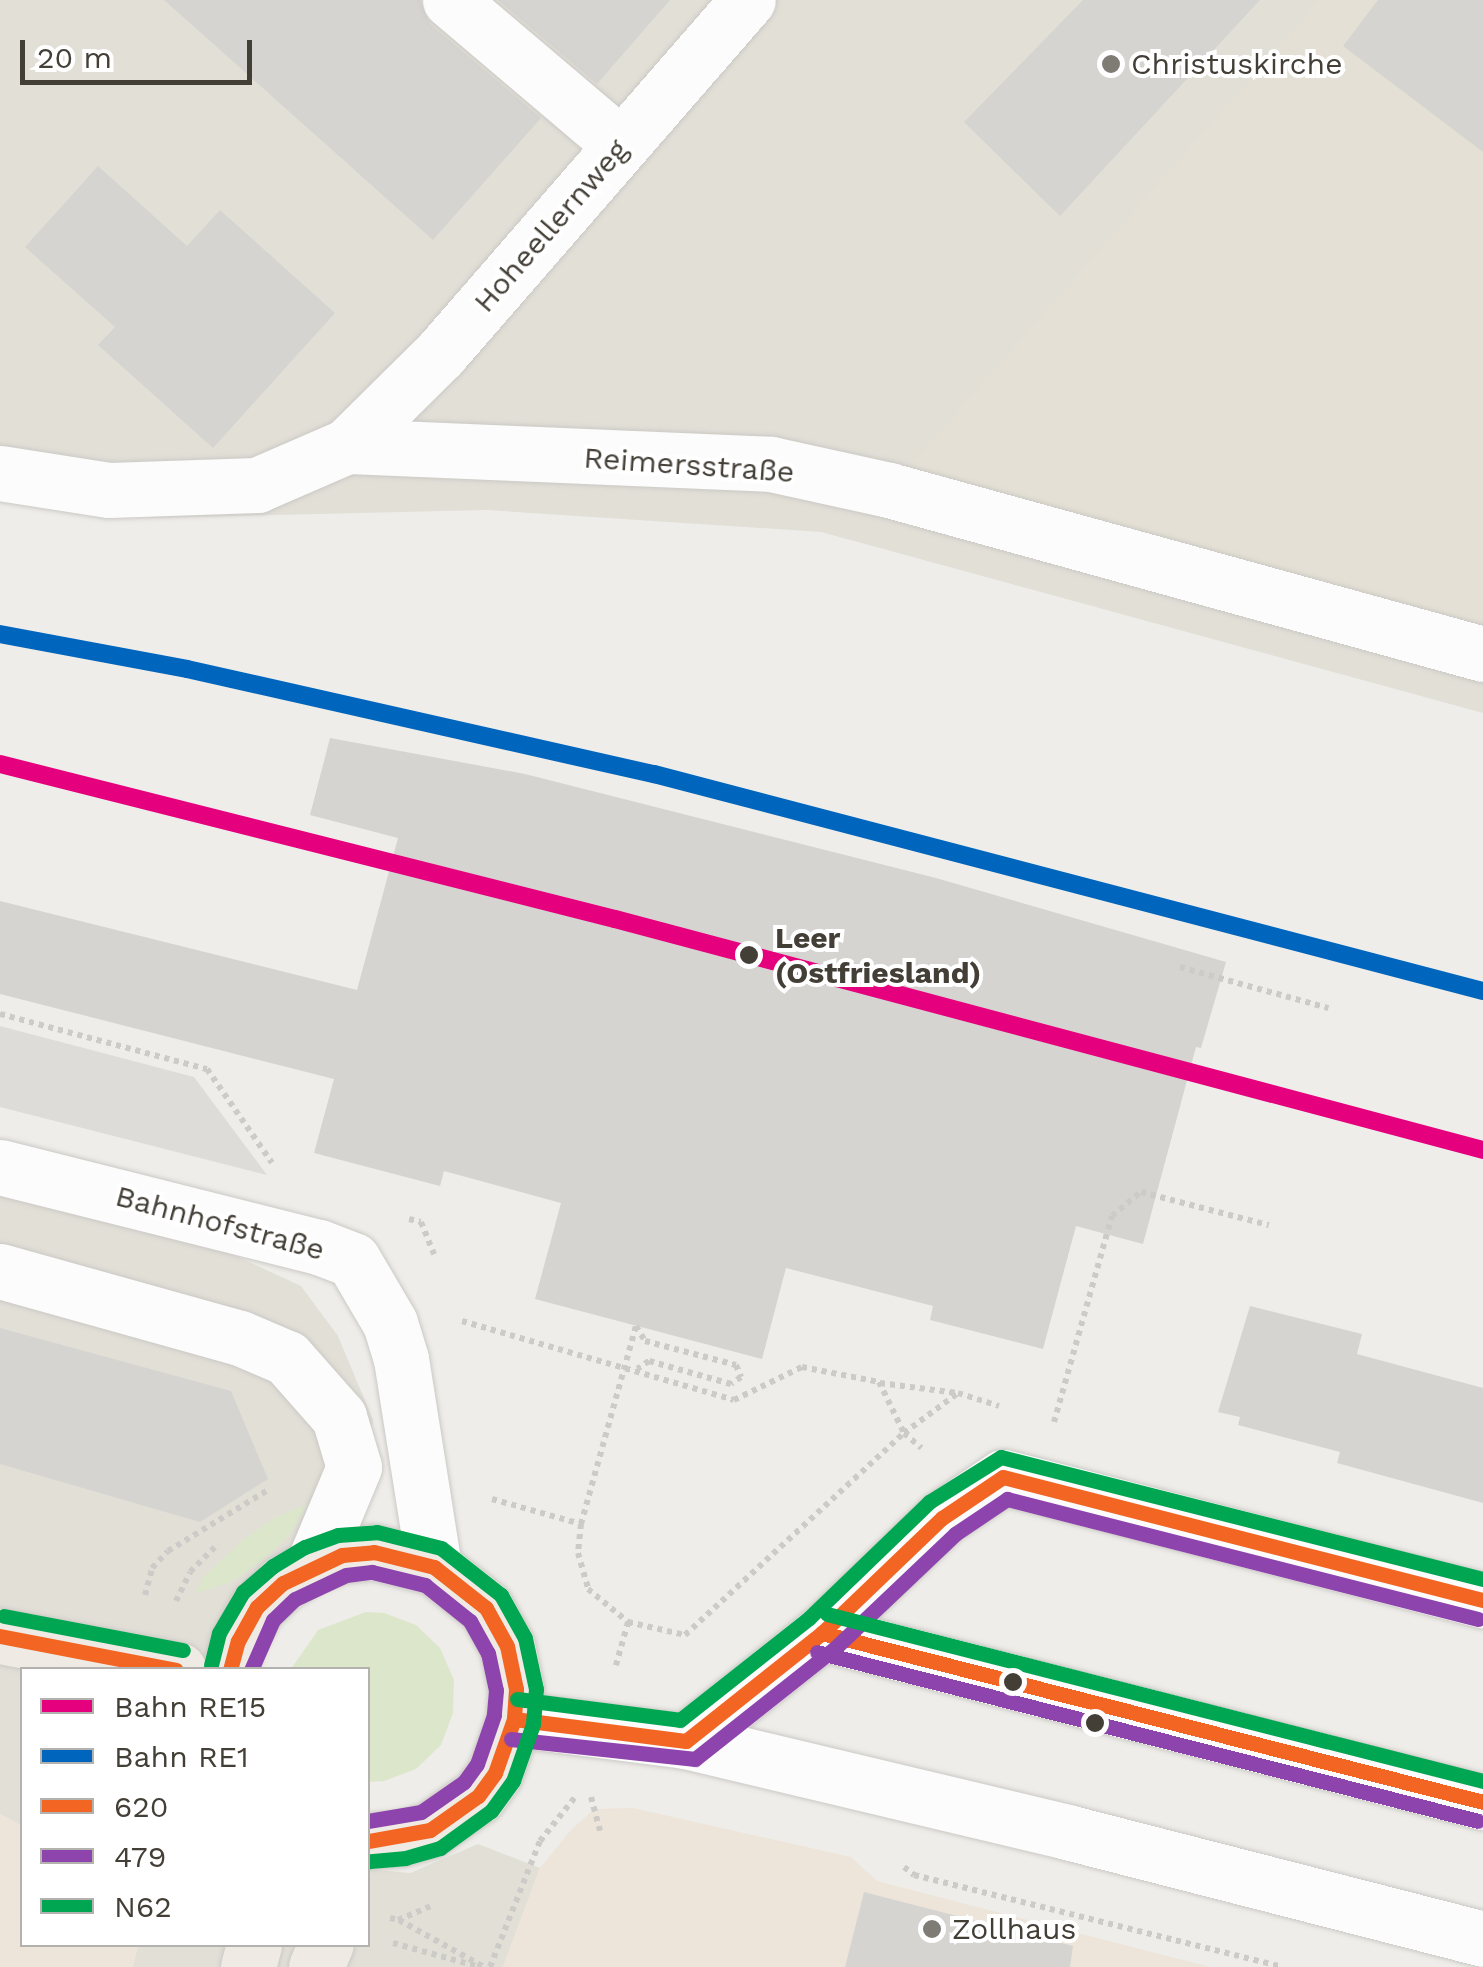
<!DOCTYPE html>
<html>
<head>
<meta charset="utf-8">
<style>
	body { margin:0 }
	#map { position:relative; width:1483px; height:1967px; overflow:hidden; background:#eeede9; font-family:"Work Sans",sans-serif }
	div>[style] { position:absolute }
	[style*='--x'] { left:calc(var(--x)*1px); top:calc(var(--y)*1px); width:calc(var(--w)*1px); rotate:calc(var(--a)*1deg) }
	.residential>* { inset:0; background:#e2dfd7 }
	.commercial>* { inset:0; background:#ede5da }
	.education>* { inset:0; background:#e4e0d5 }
	.green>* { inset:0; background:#dce6cb }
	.parking>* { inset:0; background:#dedcd9 }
	.building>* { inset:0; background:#d6d4d0 }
	.path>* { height:6px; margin-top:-3px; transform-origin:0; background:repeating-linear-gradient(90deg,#cccbc7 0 5px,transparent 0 10px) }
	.roads { filter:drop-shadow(0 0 2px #cbc9c5) drop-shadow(0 0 2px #cbc9c5) }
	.minor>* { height:55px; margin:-27.5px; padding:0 27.5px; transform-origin:27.5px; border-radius:27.5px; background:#fcfcfc }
	.major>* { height:55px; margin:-27.5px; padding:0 27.5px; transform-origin:27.5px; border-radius:27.5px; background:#efebe4 }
	.bus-1>* { height:15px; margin:-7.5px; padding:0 7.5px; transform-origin:7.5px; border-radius:7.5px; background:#f26522 }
	.bus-2>* { height:15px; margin:-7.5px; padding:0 7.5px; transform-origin:7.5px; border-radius:7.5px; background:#8e44ad }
	.bus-3>* { height:15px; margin:-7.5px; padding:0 7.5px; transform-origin:7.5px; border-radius:7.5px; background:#00a651 }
	.rail-1>* { height:18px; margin:-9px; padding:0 9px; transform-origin:9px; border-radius:9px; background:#e5007d }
	.rail-2>* { height:18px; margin:-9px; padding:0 9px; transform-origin:9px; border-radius:9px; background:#0065bd }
	.dots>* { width:28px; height:28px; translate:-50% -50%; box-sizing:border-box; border:5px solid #fff; border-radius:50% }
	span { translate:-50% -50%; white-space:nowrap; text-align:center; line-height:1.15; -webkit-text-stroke:8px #fff; paint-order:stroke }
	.poi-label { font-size:30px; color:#433e36 }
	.left { translate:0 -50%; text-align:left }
	.street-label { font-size:30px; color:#433e36 }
	.stop-label { font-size:30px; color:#433e36; font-weight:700 }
	.legend { position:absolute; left:20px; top:1667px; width:350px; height:280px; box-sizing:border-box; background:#fff; border:2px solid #b4b2af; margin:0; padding:12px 18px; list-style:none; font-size:30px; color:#433e36 }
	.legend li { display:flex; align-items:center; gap:20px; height:50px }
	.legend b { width:50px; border:2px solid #b4b2af }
	.scale { position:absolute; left:20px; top:40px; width:232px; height:45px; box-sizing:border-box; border:5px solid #433e36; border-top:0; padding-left:12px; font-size:30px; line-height:35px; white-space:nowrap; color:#433e36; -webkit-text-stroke:8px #fff; paint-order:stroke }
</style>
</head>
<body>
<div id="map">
	<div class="residential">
		<i style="clip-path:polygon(0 0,1483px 0,1483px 713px,821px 532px,487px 510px,153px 518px,0 480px)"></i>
		<i style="clip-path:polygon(0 1185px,206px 1242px,301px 1286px,338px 1336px,373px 1420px,355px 1539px,214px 1669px,22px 1670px,22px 1826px,0 1814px)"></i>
		<i style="clip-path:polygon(478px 1844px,540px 1868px,503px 1967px,133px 1967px,138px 1945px,368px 1944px,368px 1869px,410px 1873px)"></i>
	</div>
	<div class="commercial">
		<i style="clip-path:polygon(633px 1808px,851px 1857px,877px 1881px,1210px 1967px,503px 1967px,540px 1868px,570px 1831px,594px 1809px)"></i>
		<i style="clip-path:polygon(0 1814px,22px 1826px,22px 1944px,138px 1945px,133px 1967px,0 1967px)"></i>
	</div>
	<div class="education">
		<i style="clip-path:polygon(1320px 0,1483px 0,1483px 654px,889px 490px)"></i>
	</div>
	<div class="green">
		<i style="clip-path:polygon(308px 1504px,289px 1536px,264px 1559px,232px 1582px,196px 1593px,203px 1577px,244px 1539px,277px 1516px)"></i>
		<i style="clip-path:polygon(366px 1612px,384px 1613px,416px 1625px,440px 1648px,454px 1680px,453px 1713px,441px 1745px,416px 1769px,384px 1781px,368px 1782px,368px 1670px,291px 1669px,318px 1630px)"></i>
	</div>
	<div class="parking">
		<i style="clip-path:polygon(0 1026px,194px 1077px,267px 1175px,0 1107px)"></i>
	</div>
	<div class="building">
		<i style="clip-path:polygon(164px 0,420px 0,430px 24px,541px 118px,433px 240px)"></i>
		<i style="clip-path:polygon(498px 0,670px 0,597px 84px)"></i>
		<i style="clip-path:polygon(1083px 0,1260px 0,1060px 216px,964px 122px)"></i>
		<i style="clip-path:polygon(1378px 0,1483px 0,1483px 152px,1343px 46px)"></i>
		<i style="clip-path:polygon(98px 166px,187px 246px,220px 210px,335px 313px,213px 448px,98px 345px,115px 327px,25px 247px)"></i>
		<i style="clip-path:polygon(330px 738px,525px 774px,936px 878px,1226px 962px,1201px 1048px,1196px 1047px,1143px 1244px,1076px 1226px,1043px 1349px,930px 1320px,933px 1306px,786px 1268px,762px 1359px,535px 1299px,561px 1203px,444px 1171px,440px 1186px,314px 1153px,334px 1079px,0 994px,0 901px,357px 990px,398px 838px,310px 815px)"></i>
		<i style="clip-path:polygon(1250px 1306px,1362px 1334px,1357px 1354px,1483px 1388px,1483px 1503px,1337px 1463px,1340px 1452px,1238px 1425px,1240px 1417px,1218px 1412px)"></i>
		<i style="clip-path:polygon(0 1328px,231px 1391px,268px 1479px,200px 1522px,0 1464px)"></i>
		<i style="clip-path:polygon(864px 1892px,1073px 1946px,1070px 1967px,845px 1967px)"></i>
	</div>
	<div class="path">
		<i style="--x:1180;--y:967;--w:154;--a:15.5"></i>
		<i style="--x:0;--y:1014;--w:214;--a:14.9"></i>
		<i style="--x:207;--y:1069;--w:114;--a:55.3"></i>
		<i style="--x:409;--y:1219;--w:12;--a:14"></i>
		<i style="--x:421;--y:1222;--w:35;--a:68"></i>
		<i style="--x:462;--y:1321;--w:283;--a:16.2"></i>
		<i style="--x:734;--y:1400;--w:76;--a:-25.9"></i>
		<i style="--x:802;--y:1367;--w:78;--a:11"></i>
		<i style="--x:879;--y:1382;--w:57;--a:63.9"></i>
		<i style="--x:904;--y:1433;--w:23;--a:41"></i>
		<i style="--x:636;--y:1326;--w:17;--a:59"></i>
		<i style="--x:645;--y:1341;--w:94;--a:14.8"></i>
		<i style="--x:736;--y:1365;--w:13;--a:67"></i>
		<i style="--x:741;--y:1377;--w:12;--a:145"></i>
		<i style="--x:731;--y:1384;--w:85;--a:-164.3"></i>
		<i style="--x:649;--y:1361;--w:14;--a:146"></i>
		<i style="--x:880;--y:1383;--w:78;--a:7.4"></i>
		<i style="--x:1054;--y:1422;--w:214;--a:-74.3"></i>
		<i style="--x:1112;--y:1216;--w:38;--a:-40"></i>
		<i style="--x:1141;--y:1192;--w:132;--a:14.5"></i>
		<i style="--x:492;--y:1499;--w:92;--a:15.7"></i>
		<i style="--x:581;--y:1524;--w:205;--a:-74.5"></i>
		<i style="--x:581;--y:1524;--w:29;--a:96"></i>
		<i style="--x:578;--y:1553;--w:37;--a:74"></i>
		<i style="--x:588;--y:1589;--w:52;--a:39.5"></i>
		<i style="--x:628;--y:1622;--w:45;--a:105.6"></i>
		<i style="--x:145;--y:1595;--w:28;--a:-75"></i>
		<i style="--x:152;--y:1568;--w:23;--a:-47"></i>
		<i style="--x:168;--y:1551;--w:117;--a:-31.4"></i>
		<i style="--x:176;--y:1601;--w:32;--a:-64"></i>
		<i style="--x:190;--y:1572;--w:40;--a:-45"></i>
		<i style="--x:628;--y:1622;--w:58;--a:12.8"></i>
		<i style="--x:685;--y:1635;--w:298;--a:-42.7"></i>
		<i style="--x:904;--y:1433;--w:67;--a:-36.5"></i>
		<i style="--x:958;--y:1393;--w:43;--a:17.6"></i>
		<i style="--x:591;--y:1797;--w:38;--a:75"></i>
		<i style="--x:904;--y:1867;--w:13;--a:39"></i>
		<i style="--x:914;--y:1875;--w:379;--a:14"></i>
		<i style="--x:390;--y:1918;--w:8;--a:14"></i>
		<i style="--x:398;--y:1920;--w:39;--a:-23"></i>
		<i style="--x:399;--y:1920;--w:97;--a:28.9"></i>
		<i style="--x:393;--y:1943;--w:90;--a:15.4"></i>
		<i style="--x:490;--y:1967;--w:136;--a:-68.4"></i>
		<i style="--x:540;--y:1841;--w:58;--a:-51.3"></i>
	</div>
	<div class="roads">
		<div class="minor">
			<i style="--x:450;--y:0;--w:224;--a:40.3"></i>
			<i style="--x:347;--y:446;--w:131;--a:-44.7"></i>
			<i style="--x:440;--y:354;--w:469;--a:-49"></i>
			<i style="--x:0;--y:473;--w:110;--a:8.9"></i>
			<i style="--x:109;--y:490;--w:148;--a:-1.9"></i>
			<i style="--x:257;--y:485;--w:98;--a:-23.4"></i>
			<i style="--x:347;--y:446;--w:424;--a:2.4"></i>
			<i style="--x:771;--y:464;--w:121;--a:12.4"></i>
			<i style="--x:889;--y:490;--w:616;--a:15.43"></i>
			<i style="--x:0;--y:1167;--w:329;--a:14.1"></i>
			<i style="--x:319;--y:1247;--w:36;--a:21"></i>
			<i style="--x:353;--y:1260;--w:73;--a:59.6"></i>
			<i style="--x:390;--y:1323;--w:38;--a:73"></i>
			<i style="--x:401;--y:1359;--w:211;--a:81"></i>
			<i style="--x:0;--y:1271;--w:249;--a:15.6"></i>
			<i style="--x:240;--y:1338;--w:51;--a:23.1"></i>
			<i style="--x:287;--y:1358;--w:79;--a:48.6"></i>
			<i style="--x:339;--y:1417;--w:52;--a:73.3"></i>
			<i style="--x:354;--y:1467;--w:106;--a:112.7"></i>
			<i style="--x:822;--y:1633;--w:682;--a:14.34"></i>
			<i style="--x:514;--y:1719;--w:173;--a:7.3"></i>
			<i style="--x:686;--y:1741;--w:392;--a:13.4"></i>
			<i style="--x:1067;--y:1832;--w:430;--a:14.4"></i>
			<i style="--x:686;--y:1741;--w:174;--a:-38.5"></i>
			<i style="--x:822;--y:1633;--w:166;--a:-43.8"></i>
			<i style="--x:942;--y:1518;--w:73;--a:-33.9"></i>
			<i style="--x:1003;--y:1477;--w:496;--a:14.4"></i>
		</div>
		<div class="major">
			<i style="--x:0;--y:1636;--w:182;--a:10.8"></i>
			<i style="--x:230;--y:1670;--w:30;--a:-75"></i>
			<i style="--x:238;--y:1641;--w:39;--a:-61"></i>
			<i style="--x:257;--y:1607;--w:35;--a:-43"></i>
			<i style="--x:283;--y:1583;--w:35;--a:-31"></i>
			<i style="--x:313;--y:1565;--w:31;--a:-19"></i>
			<i style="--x:342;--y:1555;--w:32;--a:-5"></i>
			<i style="--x:374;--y:1552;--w:62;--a:14"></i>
			<i style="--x:434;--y:1567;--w:66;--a:38.3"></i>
			<i style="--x:486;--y:1608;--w:43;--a:61.1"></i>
			<i style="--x:507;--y:1646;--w:44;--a:78.2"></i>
			<i style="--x:516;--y:1689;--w:30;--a:94"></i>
			<i style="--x:514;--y:1719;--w:57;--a:109.4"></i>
			<i style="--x:495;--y:1773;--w:29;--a:126"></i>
			<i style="--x:478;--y:1796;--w:59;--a:144.7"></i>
			<i style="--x:430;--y:1830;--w:29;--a:164"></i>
			<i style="--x:402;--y:1838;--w:34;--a:175"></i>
			<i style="--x:248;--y:1967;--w:24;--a:-75"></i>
			<i style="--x:316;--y:1967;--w:25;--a:-67"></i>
		</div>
	</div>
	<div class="bus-1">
		<i style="--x:822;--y:1633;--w:682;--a:14.34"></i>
		<i style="--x:0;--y:1636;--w:179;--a:10.9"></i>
		<i style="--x:230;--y:1670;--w:30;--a:-75"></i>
		<i style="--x:238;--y:1641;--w:39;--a:-61"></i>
		<i style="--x:257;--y:1607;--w:35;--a:-43"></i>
		<i style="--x:283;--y:1583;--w:65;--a:-25.4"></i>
		<i style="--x:342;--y:1555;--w:32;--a:-5"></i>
		<i style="--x:374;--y:1552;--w:62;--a:14"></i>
		<i style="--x:434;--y:1567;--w:66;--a:38.3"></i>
		<i style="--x:486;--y:1608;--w:43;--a:61.1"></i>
		<i style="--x:507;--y:1646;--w:44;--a:78.2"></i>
		<i style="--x:516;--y:1689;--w:30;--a:94"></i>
		<i style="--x:514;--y:1719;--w:57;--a:109.4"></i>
		<i style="--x:495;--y:1773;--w:29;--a:126"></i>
		<i style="--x:478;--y:1796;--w:59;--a:144.7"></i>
		<i style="--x:430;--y:1830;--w:63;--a:169.9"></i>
		<i style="--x:514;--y:1719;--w:173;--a:7.3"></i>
		<i style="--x:686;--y:1741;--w:174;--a:-38.5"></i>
		<i style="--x:822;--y:1633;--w:166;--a:-43.8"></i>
		<i style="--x:942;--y:1518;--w:73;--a:-33.9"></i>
		<i style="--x:1003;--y:1477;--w:496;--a:14.4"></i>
	</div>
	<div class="bus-2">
		<i style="--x:817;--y:1652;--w:682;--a:14.34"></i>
		<i style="--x:251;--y:1670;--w:55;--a:-66.3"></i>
		<i style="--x:273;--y:1620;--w:30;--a:-44"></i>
		<i style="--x:295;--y:1599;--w:56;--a:-25.2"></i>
		<i style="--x:346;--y:1575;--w:26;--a:-7"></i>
		<i style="--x:372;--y:1572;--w:55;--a:13.8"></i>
		<i style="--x:425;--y:1585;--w:58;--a:38.7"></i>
		<i style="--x:470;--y:1621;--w:37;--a:61"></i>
		<i style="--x:488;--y:1653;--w:38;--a:78"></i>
		<i style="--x:496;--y:1690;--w:25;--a:95"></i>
		<i style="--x:494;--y:1715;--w:52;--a:109.1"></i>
		<i style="--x:477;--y:1764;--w:22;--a:126"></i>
		<i style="--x:464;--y:1782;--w:52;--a:145.1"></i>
		<i style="--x:421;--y:1812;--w:54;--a:170.4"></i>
		<i style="--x:511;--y:1739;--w:185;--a:6.2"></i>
		<i style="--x:695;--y:1759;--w:177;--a:-38.4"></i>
		<i style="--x:834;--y:1649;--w:167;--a:-43.5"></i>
		<i style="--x:955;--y:1534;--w:63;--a:-33.9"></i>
		<i style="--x:1007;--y:1499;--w:486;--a:14.3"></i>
	</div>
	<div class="bus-3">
		<i style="--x:827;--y:1614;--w:677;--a:14.28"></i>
		<i style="--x:4;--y:1616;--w:182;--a:10.8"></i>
		<i style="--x:211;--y:1665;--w:33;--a:-76"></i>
		<i style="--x:219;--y:1633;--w:48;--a:-59.7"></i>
		<i style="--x:243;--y:1592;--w:40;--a:-41"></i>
		<i style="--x:273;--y:1566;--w:37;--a:-31"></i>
		<i style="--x:305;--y:1547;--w:35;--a:-20"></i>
		<i style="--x:338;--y:1535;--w:39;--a:-4"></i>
		<i style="--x:377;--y:1532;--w:66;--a:14"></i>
		<i style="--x:441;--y:1548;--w:76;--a:38.1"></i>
		<i style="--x:501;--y:1595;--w:49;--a:60.8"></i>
		<i style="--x:525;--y:1638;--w:52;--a:77.8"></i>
		<i style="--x:536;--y:1689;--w:35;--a:95"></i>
		<i style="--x:533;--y:1724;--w:60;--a:109.3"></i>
		<i style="--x:513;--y:1781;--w:37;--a:126"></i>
		<i style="--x:491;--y:1811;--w:63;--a:144"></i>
		<i style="--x:440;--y:1848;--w:35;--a:164"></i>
		<i style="--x:406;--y:1858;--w:36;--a:175"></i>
		<i style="--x:517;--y:1699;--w:164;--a:7.3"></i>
		<i style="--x:680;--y:1720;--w:164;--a:-38.3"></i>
		<i style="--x:809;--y:1618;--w:167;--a:-44"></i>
		<i style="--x:929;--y:1502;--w:85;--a:-32"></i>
		<i style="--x:1001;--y:1457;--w:497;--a:14.2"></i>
	</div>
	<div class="rail-1">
		<i style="--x:0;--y:764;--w:634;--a:14.15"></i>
		<i style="--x:615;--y:919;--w:898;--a:14.9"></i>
	</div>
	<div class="rail-2">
		<i style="--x:0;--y:634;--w:190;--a:10.6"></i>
		<i style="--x:187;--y:669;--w:479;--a:12.7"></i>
		<i style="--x:654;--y:774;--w:857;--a:14.67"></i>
	</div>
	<div class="dots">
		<i style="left:1111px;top:64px;background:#7f7b75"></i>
		<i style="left:749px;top:955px;background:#433e36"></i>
		<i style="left:1013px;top:1682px;background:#433e36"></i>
		<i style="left:1095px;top:1723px;background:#433e36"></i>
		<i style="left:932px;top:1929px;background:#7f7b75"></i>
	</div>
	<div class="poi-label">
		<span class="left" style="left:1131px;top:64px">Christuskirche</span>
		<span class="left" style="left:952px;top:1929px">Zollhaus</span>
	</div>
	<div class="street-label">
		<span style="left:551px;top:226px;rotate:-49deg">Hoheellernweg</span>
		<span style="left:689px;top:465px;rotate:4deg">Reimersstraße</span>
		<span style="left:220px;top:1223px;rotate:15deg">Bahnhofstraße</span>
	</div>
	<div class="stop-label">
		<span class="left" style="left:775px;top:955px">Leer<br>(Ostfriesland)</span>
	</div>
	<ul class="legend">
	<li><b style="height:12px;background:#e5007d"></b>Bahn RE15</li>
	<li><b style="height:12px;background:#0065bd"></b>Bahn RE1</li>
	<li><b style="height:12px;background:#f26522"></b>620</li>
	<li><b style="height:12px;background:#8e44ad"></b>479</li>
	<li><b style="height:12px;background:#00a651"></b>N62</li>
	</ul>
	<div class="scale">20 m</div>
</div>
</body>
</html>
